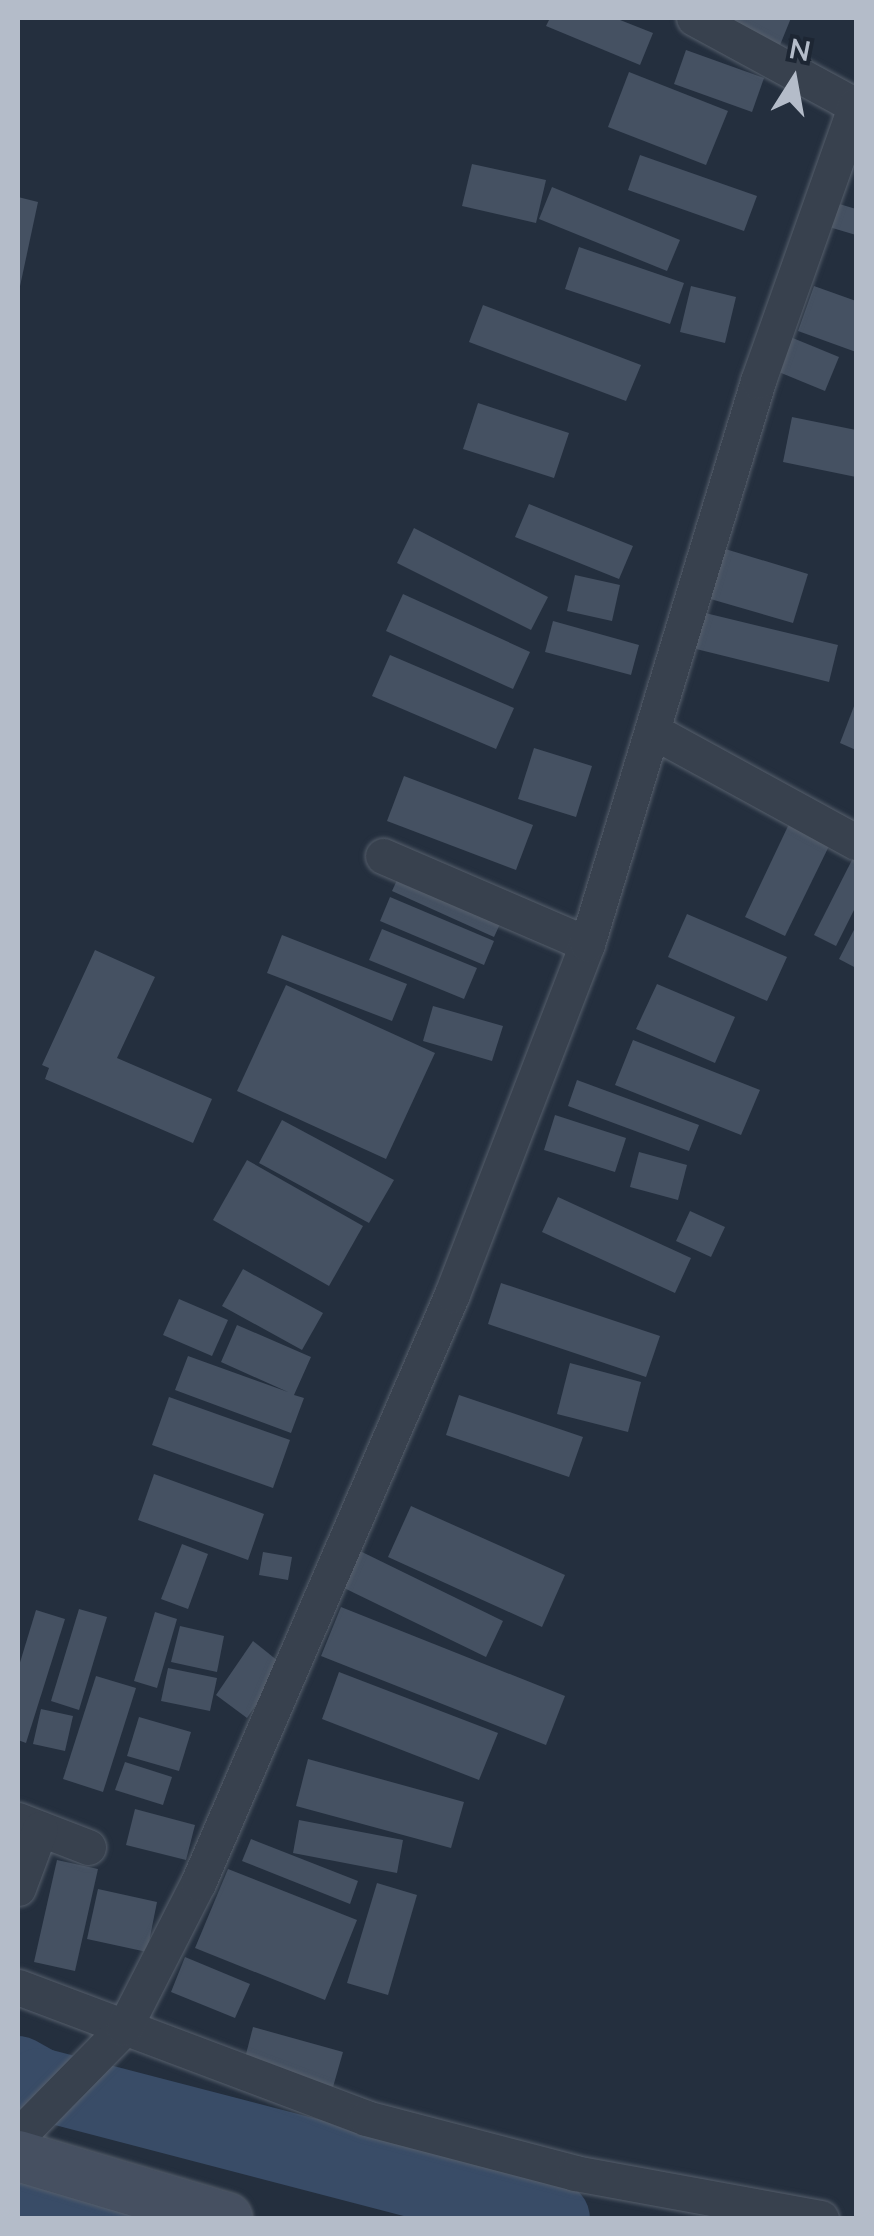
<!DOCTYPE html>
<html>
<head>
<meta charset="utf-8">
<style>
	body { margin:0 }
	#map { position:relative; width:874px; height:2236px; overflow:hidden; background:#242f3e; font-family:"Nunito Sans",sans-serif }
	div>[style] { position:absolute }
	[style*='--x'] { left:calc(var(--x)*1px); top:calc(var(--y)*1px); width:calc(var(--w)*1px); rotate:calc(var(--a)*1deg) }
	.river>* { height:72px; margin:-36px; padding:0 36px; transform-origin:36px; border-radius:36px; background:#394c67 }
	.building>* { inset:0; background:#455162 }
	.roads { filter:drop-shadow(0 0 2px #565f6c) drop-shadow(0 0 2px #565f6c) }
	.street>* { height:35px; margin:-17.5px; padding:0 17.5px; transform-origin:17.5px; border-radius:17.5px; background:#38414e }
	.secondary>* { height:50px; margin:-25px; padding:0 25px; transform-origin:25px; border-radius:25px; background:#465061 }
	span { translate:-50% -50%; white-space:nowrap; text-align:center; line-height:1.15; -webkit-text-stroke:8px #1d2633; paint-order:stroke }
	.frame { position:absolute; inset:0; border:20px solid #b4bcc9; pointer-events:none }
	.north { position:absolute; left:744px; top:30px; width:100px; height:100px; -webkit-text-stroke:8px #1d2633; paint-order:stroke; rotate:11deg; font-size:28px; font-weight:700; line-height:40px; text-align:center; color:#b4bcc9 }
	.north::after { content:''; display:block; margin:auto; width:35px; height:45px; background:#b4bcc9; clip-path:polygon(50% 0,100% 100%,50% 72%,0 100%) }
</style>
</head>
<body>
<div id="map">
	<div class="river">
		<i style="--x:18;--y:2072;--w:25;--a:29"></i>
		<i style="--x:40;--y:2084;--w:531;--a:14.61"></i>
		<i style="--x:18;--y:2187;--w:99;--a:18.3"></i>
	</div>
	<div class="building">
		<i style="clip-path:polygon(550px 18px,615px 18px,653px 33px,640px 65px,546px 26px)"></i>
		<i style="clip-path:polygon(711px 18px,791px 18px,780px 45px)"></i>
		<i style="clip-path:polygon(686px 50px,764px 78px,752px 112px,674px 84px)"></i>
		<i style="clip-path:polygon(629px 72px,728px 111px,706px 165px,608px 127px)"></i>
		<i style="clip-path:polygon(640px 155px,757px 196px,744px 231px,628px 190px)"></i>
		<i style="clip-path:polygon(472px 164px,546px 180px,536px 223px,462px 206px)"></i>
		<i style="clip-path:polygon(552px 187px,680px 240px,667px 271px,539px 219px)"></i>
		<i style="clip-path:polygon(18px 197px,38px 202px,19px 291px,18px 290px)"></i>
		<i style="clip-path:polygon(826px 200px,856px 209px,856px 235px,819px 224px)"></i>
		<i style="clip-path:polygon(579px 247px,684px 283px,670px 324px,565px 289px)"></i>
		<i style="clip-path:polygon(691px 286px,736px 297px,725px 343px,680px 332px)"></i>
		<i style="clip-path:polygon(814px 286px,856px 301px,856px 352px,798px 331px)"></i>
		<i style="clip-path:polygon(483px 305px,641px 365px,626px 401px,469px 342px)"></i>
		<i style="clip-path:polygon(783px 334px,839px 357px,825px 391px,769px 368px)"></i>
		<i style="clip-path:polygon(478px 403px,569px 433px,554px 478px,463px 449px)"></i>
		<i style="clip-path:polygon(792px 417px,856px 430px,856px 477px,783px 462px)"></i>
		<i style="clip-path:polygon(529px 504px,633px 546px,619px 579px,515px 537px)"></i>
		<i style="clip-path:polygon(414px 528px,548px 597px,531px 630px,397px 563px)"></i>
		<i style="clip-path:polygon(722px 548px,808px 574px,793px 623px,707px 598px)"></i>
		<i style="clip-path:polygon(575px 575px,620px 585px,612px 621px,567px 611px)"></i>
		<i style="clip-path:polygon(403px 594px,530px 652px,513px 689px,386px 631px)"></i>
		<i style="clip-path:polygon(697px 611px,838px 645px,829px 682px,688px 647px)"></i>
		<i style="clip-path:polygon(553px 621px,639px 645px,631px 675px,545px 652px)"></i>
		<i style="clip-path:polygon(390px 655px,514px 708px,496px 749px,372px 696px)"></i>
		<i style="clip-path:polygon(856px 701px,856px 750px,840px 743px)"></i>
		<i style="clip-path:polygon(534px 748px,592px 766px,576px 817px,518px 799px)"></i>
		<i style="clip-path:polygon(404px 776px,533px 825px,516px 870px,387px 821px)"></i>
		<i style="clip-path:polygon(789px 824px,830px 844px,785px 936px,745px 917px)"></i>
		<i style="clip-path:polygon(856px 852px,856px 906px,836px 946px,814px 935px)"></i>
		<i style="clip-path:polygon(404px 865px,506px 911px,494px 937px,392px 891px)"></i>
		<i style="clip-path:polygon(390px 897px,494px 941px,484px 965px,380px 921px)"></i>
		<i style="clip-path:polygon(687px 914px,787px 957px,767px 1001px,668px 957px)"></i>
		<i style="clip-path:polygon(856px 926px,856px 968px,839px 959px)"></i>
		<i style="clip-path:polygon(382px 929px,477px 968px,464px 999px,369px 960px)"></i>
		<i style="clip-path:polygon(282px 935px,407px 984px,392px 1021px,267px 973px)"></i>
		<i style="clip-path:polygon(95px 950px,155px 977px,117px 1058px,212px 1099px,193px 1143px,45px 1079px,49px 1068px,42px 1065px)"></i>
		<i style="clip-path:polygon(657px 984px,735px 1017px,715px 1063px,636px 1029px)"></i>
		<i style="clip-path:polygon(286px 985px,435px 1053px,386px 1159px,237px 1091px)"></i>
		<i style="clip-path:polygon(433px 1006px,503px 1026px,492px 1061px,423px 1041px)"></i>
		<i style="clip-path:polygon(633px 1040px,760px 1090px,741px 1135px,615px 1085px)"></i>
		<i style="clip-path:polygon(577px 1080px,699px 1125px,689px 1151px,568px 1106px)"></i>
		<i style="clip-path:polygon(555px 1115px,626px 1138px,615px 1172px,544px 1150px)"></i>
		<i style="clip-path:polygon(282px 1120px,394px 1180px,369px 1223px,259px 1163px)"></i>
		<i style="clip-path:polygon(639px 1152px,687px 1165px,678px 1200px,630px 1187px)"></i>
		<i style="clip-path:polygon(247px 1160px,363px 1226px,329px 1286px,213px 1220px)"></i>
		<i style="clip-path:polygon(558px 1197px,691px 1258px,675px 1293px,542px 1232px)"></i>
		<i style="clip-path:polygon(690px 1211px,725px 1227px,711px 1257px,676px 1241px)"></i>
		<i style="clip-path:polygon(243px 1269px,323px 1313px,302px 1350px,222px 1306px)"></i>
		<i style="clip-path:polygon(501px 1283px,660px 1336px,646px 1377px,488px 1324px)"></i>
		<i style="clip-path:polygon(179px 1299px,228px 1320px,212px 1356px,163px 1335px)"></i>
		<i style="clip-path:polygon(237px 1325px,311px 1357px,294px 1395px,304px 1398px,291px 1433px,175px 1390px,188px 1356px,288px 1392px,221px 1362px)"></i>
		<i style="clip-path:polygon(570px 1363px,641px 1382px,628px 1432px,557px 1414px)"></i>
		<i style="clip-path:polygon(459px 1395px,583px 1437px,569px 1477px,446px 1435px)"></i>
		<i style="clip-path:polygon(169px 1397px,290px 1440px,273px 1488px,152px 1445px)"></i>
		<i style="clip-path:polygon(154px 1474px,264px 1514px,248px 1560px,138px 1520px)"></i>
		<i style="clip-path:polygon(411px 1506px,565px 1575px,542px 1627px,388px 1557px)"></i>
		<i style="clip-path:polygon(182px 1544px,208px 1554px,188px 1609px,161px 1599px)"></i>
		<i style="clip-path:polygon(360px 1551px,503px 1621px,486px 1657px,342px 1587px)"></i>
		<i style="clip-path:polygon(263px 1552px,292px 1557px,288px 1580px,259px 1575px)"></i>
		<i style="clip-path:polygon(341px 1607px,565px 1696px,546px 1745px,321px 1656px)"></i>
		<i style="clip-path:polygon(79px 1609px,107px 1617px,79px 1710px,51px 1701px)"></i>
		<i style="clip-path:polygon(36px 1610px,65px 1619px,26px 1743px,18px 1740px,18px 1669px)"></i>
		<i style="clip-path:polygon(155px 1612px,177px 1619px,157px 1688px,134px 1681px)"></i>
		<i style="clip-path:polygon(180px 1626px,224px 1636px,217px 1672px,171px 1662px)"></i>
		<i style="clip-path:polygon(253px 1641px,283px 1665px,247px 1718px,216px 1695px)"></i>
		<i style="clip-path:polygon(168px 1668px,217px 1678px,210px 1711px,161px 1701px)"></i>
		<i style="clip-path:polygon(339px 1672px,498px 1733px,479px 1780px,322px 1719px)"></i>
		<i style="clip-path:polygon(96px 1676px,136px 1688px,103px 1792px,63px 1779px)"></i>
		<i style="clip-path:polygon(41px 1709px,73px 1716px,65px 1751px,33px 1744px)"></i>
		<i style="clip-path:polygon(139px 1717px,191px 1732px,179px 1771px,127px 1756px)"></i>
		<i style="clip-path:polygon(308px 1759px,464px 1802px,451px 1848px,296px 1806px)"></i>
		<i style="clip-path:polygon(125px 1762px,172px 1777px,163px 1805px,115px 1790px)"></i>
		<i style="clip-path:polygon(135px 1809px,195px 1825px,186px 1860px,126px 1845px)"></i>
		<i style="clip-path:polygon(299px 1820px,403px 1840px,397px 1873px,293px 1853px)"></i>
		<i style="clip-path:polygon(251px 1839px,358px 1881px,350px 1904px,242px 1861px)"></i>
		<i style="clip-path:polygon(57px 1860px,98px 1869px,75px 1971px,34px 1962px)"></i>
		<i style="clip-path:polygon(228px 1869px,357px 1920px,325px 2000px,195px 1948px)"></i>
		<i style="clip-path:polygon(377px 1883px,417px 1895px,388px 1995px,347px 1983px)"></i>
		<i style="clip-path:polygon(98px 1889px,157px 1902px,147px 1952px,87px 1939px)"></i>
		<i style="clip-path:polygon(185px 1957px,250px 1984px,235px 2018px,171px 1992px)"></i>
		<i style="clip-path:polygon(253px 2027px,343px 2052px,333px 2087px,244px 2062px)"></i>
	</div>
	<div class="roads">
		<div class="street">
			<i style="--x:694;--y:18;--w:184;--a:28.5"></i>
			<i style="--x:653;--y:731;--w:231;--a:28.7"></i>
			<i style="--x:383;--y:856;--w:222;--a:23.3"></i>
			<i style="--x:18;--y:1820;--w:75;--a:21.1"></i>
			<i style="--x:18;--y:1888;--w:63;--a:-69.6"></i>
			<i style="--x:18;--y:1987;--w:372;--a:20.6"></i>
			<i style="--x:366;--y:2118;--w:216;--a:14.7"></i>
			<i style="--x:575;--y:2173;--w:250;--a:10.4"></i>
			<i style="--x:18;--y:2136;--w:151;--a:-45.5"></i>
			<i style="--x:124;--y:2028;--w:163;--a:-63"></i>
			<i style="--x:198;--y:1883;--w:641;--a:-66.67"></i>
			<i style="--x:452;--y:1294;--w:375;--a:-68.9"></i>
			<i style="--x:587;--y:944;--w:588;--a:-73.1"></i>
			<i style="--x:758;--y:381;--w:293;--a:-70.5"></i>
		</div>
		<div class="secondary">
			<i style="--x:18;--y:2156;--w:218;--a:16.5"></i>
		</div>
	</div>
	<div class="frame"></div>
	<div class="north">N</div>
</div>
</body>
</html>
